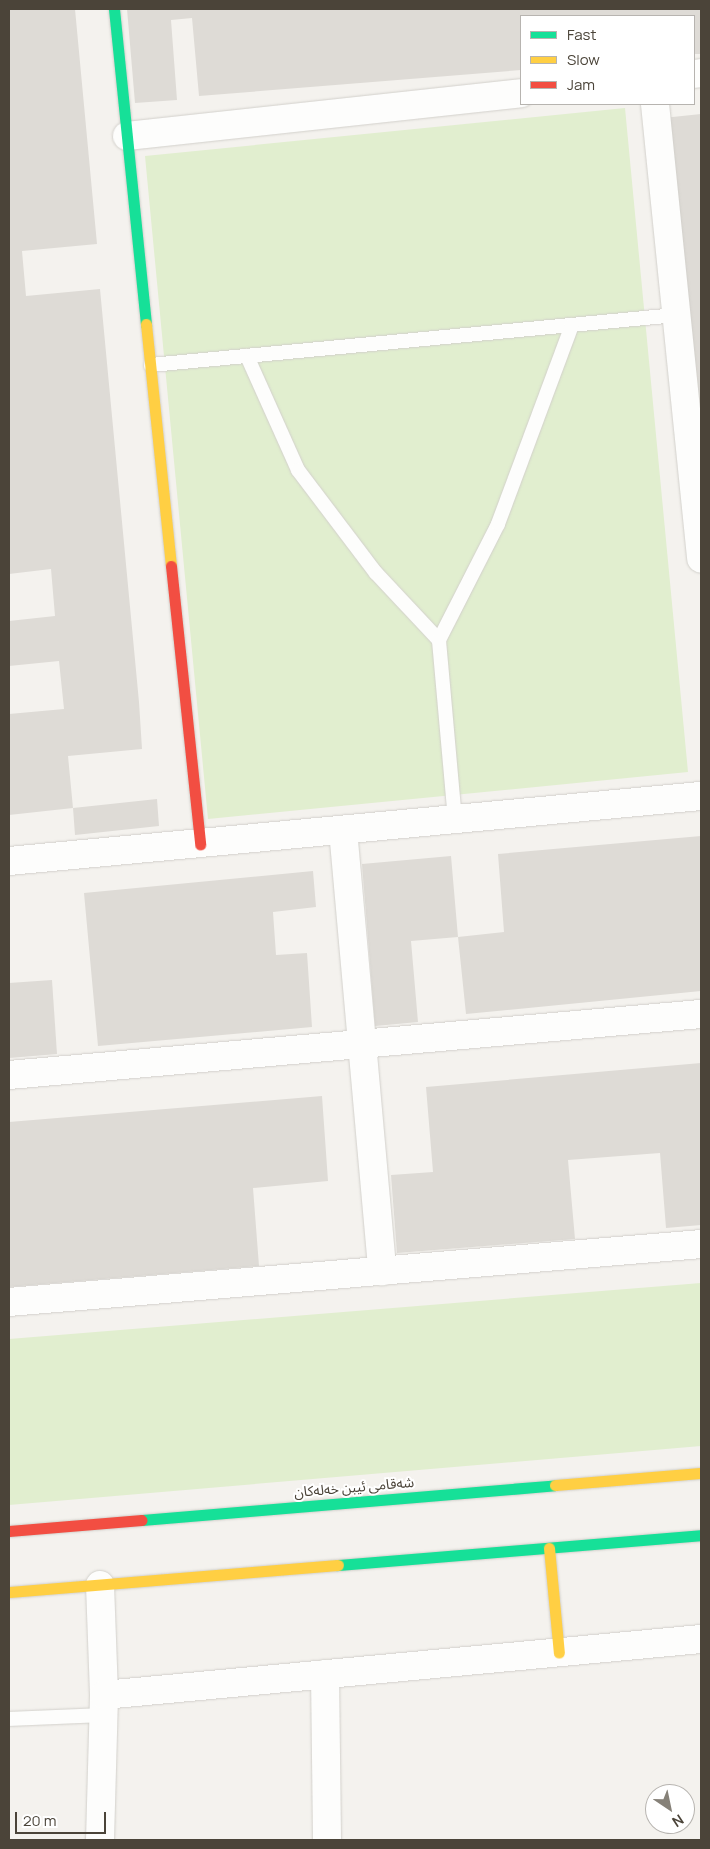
<!DOCTYPE html>
<html>
<head>
<meta charset="utf-8">
<style>
	body { margin:0 }
	#map { position:relative; width:710px; height:1849px; overflow:hidden; background:#f4f2ee; font-family:Manrope,"Noto Sans Arabic",sans-serif }
	div>[style] { position:absolute }
	[style*='--x'] { left:calc(var(--x)*1px); top:calc(var(--y)*1px); width:calc(var(--w)*1px); rotate:calc(var(--a)*1deg) }
	.green>* { inset:0; background:#e1eecf }
	.building>* { inset:0; background:#dedbd6 }
	.roads { filter:drop-shadow(0 0 1px #d2d0cb) drop-shadow(0 0 1px #d2d0cb) }
	.lane>* { height:14px; margin:-7px; padding:0 7px; transform-origin:7px; border-radius:7px; background:#fdfdfc }
	.street>* { height:28px; margin:-14px; padding:0 14px; transform-origin:14px; border-radius:14px; background:#fdfdfc }
	.fast>* { height:11px; margin:-5.5px; padding:0 5.5px; transform-origin:5.5px; border-radius:5.5px; background:#16e098 }
	.slow>* { height:11px; margin:-5.5px; padding:0 5.5px; transform-origin:5.5px; border-radius:5.5px; background:#ffcf43 }
	.jam>* { height:11px; margin:-5.5px; padding:0 5.5px; transform-origin:5.5px; border-radius:5.5px; background:#f24e42 }
	span { translate:-50% -50%; white-space:nowrap; text-align:center; line-height:1.15; -webkit-text-stroke:4px #fff; paint-order:stroke }
	.street-label { font-size:14px; color:#4b4439 }
	.frame { position:absolute; inset:0; border:10px solid #4b4439; pointer-events:none }
	.legend { position:absolute; left:520px; top:15px; width:175px; height:90px; box-sizing:border-box; background:#fff; border:1px solid #b7b4b0; margin:0; padding:6px 9px; list-style:none; font-size:15px; color:#4b4439 }
	.legend li { display:flex; align-items:center; gap:10px; height:25px }
	.legend b { width:25px; border:1px solid #b7b4b0 }
	.north { position:absolute; left:645px; top:1784px; width:50px; height:50px; box-sizing:border-box; background:#fff; border:1px solid #b7b4b0; border-radius:50%; rotate:146deg; font-size:14px; font-weight:700; line-height:20px; text-align:center; color:#4b4439 }
	.north::after { content:''; display:block; margin:auto; width:18px; height:22px; background:#868178; clip-path:polygon(50% 0,100% 100%,50% 72%,0 100%) }
	.scale { position:absolute; left:15px; top:1812px; width:91px; height:22px; box-sizing:border-box; border:2px solid #4b4439; border-top:0; padding-left:6px; font-size:15px; line-height:18px; white-space:nowrap; color:#4b4439; -webkit-text-stroke:4px #fff; paint-order:stroke }
</style>
</head>
<body>
<div id="map">
	<div class="green">
		<i style="clip-path:polygon(625px 108px,688px 772px,208px 819px,145px 156px)"></i>
		<i style="clip-path:polygon(701px 1283px,701px 1446px,9px 1505px,9px 1339px)"></i>
	</div>
	<div class="building">
		<i style="clip-path:polygon(9px 9px,75px 9px,97px 244px,22px 251px,26px 296px,100px 289px,139px 702px,142px 749px,68px 756px,73px 808px,157px 799px,159px 826px,75px 835px,73px 808px,9px 815px,9px 714px,64px 709px,59px 661px,9px 666px,9px 621px,55px 616px,51px 569px,9px 574px)"></i>
		<i style="clip-path:polygon(127px 9px,701px 9px,701px 54px,694px 54px,694px 16px,521px 16px,521px 70px,199px 96px,192px 18px,171px 20px,177px 100px,135px 103px)"></i>
		<i style="clip-path:polygon(701px 114px,701px 478px,663px 118px)"></i>
		<i style="clip-path:polygon(701px 836px,701px 991px,466px 1014px,458px 937px,504px 932px,498px 854px)"></i>
		<i style="clip-path:polygon(451px 856px,458px 937px,411px 941px,418px 1022px,375px 1026px,362px 864px)"></i>
		<i style="clip-path:polygon(313px 871px,316px 907px,273px 912px,276px 955px,307px 953px,312px 1027px,98px 1046px,84px 893px)"></i>
		<i style="clip-path:polygon(52px 980px,57px 1054px,9px 1058px,9px 983px)"></i>
		<i style="clip-path:polygon(701px 1063px,701px 1225px,666px 1228px,660px 1153px,568px 1160px,575px 1239px,397px 1253px,391px 1175px,433px 1172px,426px 1087px)"></i>
		<i style="clip-path:polygon(322px 1096px,328px 1181px,253px 1188px,259px 1266px,9px 1287px,9px 1122px)"></i>
	</div>
	<div class="roads">
		<div class="lane">
			<i style="--x:247;--y:356;--w:125;--a:65.9"></i>
			<i style="--x:298;--y:470;--w:129;--a:52.9"></i>
			<i style="--x:376;--y:573;--w:92;--a:46.8"></i>
			<i style="--x:151;--y:365;--w:527;--a:-5.44"></i>
			<i style="--x:455;--y:820;--w:181;--a:-95.1"></i>
			<i style="--x:439;--y:640;--w:130;--a:-63"></i>
			<i style="--x:498;--y:524;--w:212;--a:-69.6"></i>
			<i style="--x:9;--y:1719;--w:94;--a:-2.4"></i>
		</div>
		<div class="street">
			<i style="--x:694;--y:74;--w:7;--a:-8"></i>
			<i style="--x:655;--y:104;--w:457;--a:84.2"></i>
			<i style="--x:127;--y:136;--w:396;--a:-6.2"></i>
			<i style="--x:343;--y:830;--w:443;--a:84.9"></i>
			<i style="--x:9;--y:861;--w:695;--a:-5.37"></i>
			<i style="--x:9;--y:1075;--w:695;--a:-5.04"></i>
			<i style="--x:9;--y:1302;--w:694;--a:-4.79"></i>
			<i style="--x:100;--y:1585;--w:110;--a:87.9"></i>
			<i style="--x:325;--y:1674;--w:166;--a:89.3"></i>
			<i style="--x:100;--y:1840;--w:145;--a:-88.4"></i>
			<i style="--x:104;--y:1695;--w:600;--a:-5.36"></i>
		</div>
		<div class="fast">
			<i style="--x:114;--y:9;--w:317;--a:84.2"></i>
			<i style="--x:142;--y:1520;--w:414;--a:-4.8"></i>
			<i style="--x:338;--y:1565;--w:364;--a:-4.7"></i>
		</div>
		<div class="slow">
			<i style="--x:146;--y:324;--w:243;--a:84.1"></i>
			<i style="--x:555;--y:1485;--w:146;--a:-4.7"></i>
			<i style="--x:549;--y:1548;--w:105;--a:84.6"></i>
			<i style="--x:9;--y:1592;--w:330;--a:-4.7"></i>
		</div>
		<div class="jam">
			<i style="--x:171;--y:566;--w:280;--a:84"></i>
			<i style="--x:9;--y:1531;--w:133;--a:-4.7"></i>
		</div>
	</div>
	<div class="street-label">
		<span style="left:354px;top:1487px;rotate:-5deg">شەقامی ئیبن خەلەکان</span>
	</div>
	<div class="frame"></div>
	<ul class="legend">
	<li><b style="height:6px;background:#16e098"></b>Fast</li>
	<li><b style="height:6px;background:#ffcf43"></b>Slow</li>
	<li><b style="height:6px;background:#f24e42"></b>Jam</li>
	</ul>
	<div class="north">N</div>
	<div class="scale">20 m</div>
</div>
</body>
</html>
